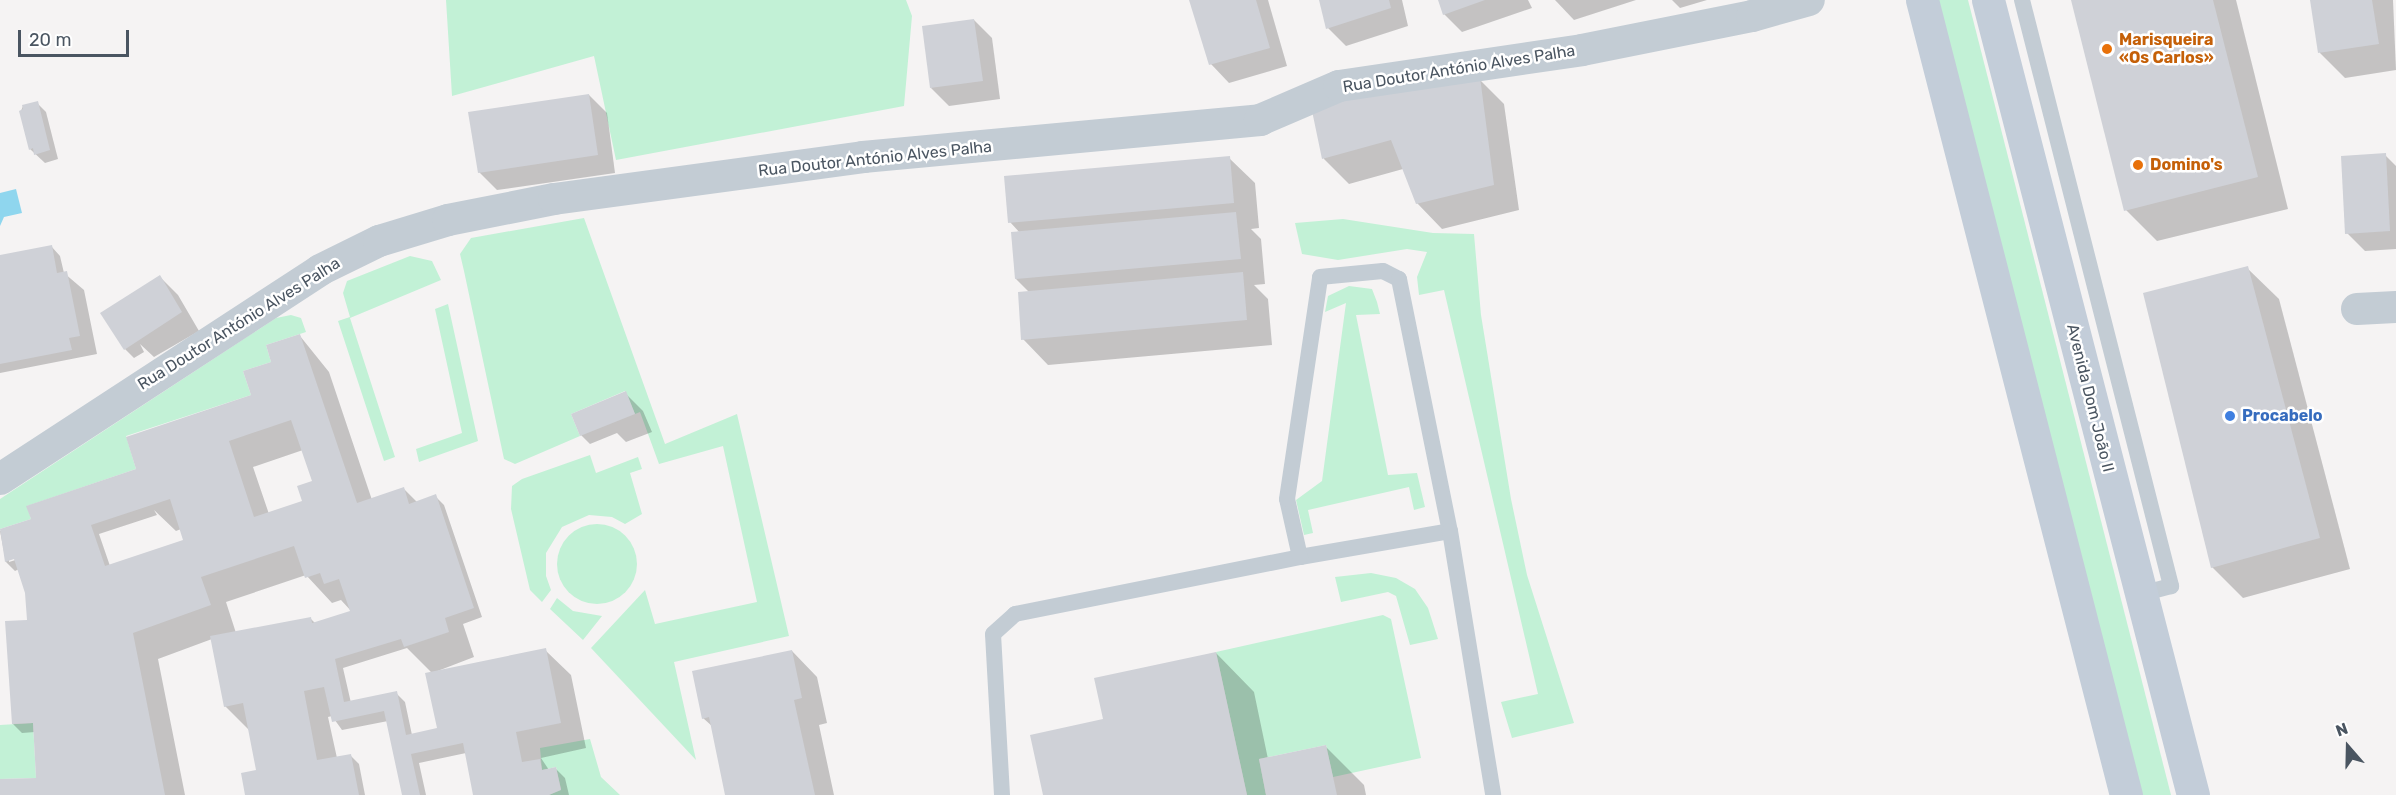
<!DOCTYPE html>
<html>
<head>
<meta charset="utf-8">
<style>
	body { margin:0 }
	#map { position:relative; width:2396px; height:795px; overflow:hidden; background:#f5f3f3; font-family:Rubik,sans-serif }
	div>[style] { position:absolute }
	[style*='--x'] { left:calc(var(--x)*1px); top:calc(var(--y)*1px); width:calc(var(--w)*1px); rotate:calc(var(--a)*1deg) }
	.green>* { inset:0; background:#c2f1d6 }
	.round { border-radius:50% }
	.water>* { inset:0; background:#8fd6ee }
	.shadow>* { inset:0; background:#0003 }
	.building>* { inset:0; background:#cfd1d7 }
	.lane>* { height:16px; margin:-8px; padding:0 8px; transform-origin:8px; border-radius:8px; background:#c3ccd4 }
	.street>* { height:32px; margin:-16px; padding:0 16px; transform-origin:16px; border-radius:16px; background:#c3ccd4 }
	.secondary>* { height:33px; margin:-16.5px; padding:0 16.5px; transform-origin:16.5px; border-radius:16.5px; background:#c3cdd9 }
	.dots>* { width:16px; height:16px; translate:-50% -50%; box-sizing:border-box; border:3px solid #fff; border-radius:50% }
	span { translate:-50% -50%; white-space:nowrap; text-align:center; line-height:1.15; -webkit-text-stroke:5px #fff; paint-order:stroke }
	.food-label { font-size:16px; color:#c56008; font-weight:700 }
	.left { translate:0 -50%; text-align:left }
	.street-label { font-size:16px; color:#4a5561 }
	.shop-label { font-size:16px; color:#366cbe; font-weight:700 }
	.north { position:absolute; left:2318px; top:717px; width:60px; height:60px; -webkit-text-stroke:4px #fff; paint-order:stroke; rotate:340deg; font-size:16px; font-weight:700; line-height:24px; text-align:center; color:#4a5561 }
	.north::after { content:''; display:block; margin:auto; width:21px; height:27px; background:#4a5561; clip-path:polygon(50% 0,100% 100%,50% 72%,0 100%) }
	.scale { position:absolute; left:18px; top:30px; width:111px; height:27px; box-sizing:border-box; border:3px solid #4a5561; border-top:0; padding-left:8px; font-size:18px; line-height:21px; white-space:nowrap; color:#4a5561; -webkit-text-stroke:4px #fff; paint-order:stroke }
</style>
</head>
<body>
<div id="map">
	<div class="green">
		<i style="clip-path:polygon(446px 0,906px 0,912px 16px,904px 106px,616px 160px,594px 56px,452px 96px)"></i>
		<i style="clip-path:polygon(1937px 0,1968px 0,2171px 795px,2139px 795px)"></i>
		<i style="clip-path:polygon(584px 218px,665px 444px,737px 414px,789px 636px,674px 662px,696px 760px,591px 648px,645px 590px,655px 624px,757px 602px,723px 446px,659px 464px,640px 412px,635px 414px,625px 391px,571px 414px,580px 436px,515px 464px,504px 459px,464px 271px,460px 254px,471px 238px)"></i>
		<i style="clip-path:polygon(1343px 219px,1433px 233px,1474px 234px,1481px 315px,1511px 499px,1527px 575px,1574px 723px,1512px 738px,1501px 702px,1538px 694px,1444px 290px,1419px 295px,1417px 277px,1427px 252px,1407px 249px,1338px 260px,1302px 254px,1295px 223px)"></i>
		<i style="clip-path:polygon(410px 256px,432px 261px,441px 280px,350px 318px,395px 457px,384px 461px,338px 321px,350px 317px,343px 293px,347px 281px)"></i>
		<i style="clip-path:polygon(1349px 286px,1372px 289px,1377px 302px,1380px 314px,1356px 315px,1388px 475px,1417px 473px,1425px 507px,1414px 510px,1409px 487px,1308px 510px,1313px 533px,1304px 535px,1296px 500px,1322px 481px,1346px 303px,1325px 312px,1328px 296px)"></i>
		<i style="clip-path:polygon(448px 304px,478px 441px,419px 462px,416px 449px,462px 433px,435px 309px)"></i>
		<i style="clip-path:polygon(291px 315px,301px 318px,306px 332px,266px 345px,271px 362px,243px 371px,251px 395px,126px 436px,136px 469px,27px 506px,31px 519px,0 529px,0 499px,276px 318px)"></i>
		<i style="clip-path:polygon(590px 455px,596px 473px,638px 457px,642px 469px,630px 473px,642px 514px,625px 524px,612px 517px,589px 515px,562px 527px,546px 553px,546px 576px,551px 590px,542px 602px,530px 590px,511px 509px,512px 486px,522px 479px)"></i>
		<i class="round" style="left:557px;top:524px;width:80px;height:80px"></i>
		<i style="clip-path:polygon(1371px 573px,1396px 578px,1415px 589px,1428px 608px,1438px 639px,1410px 645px,1396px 596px,1388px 592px,1341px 602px,1335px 577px)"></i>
		<i style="clip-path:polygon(557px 598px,573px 611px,602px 616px,583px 640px,550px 609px)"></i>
		<i style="clip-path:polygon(1383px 615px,1391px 619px,1421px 758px,1333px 777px,1326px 745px,1259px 759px,1266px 795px,1247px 795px,1216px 652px)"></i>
		<i style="clip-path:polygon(33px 723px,36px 778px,0 779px,0 725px)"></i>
		<i style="clip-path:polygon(590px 739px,601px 777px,620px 795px,549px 795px,561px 789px,556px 767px,542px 770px,540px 748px)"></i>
	</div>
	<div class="water">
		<i style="clip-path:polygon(16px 189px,22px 213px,4px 217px,0 226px,0 193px)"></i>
	</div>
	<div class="shadow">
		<i style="clip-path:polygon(1191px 0,1268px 0,1287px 66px,1229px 83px,1211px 64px)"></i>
		<i style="clip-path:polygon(1321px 0,1402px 0,1408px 26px,1346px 46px,1328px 28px)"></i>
		<i style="clip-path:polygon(1440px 0,1528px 0,1532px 8px,1462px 32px,1444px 14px)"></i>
		<i style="clip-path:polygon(1555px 0,1636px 0,1574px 20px)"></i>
		<i style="clip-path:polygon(1672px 0,1707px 0,1680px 8px)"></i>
		<i style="clip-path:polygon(2073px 0,2236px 0,2288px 209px,2157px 241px,2126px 210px)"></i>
		<i style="clip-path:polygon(2312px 0,2393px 0,2396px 70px,2345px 78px,2320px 53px)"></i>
		<i style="clip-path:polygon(974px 20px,992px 38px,1000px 99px,949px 106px,931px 88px)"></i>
		<i style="clip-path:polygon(1479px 79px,1504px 104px,1519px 210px,1442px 229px,1417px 203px,1403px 169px,1349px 184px,1324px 159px,1312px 107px)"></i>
		<i style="clip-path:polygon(589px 95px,607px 113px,615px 173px,497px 190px,479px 172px)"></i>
		<i style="clip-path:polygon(37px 103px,46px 112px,58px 159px,45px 163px,30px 149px,21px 111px,23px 106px)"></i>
		<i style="clip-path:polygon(2385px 155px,2396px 166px,2396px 249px,2365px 251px,2347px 233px)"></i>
		<i style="clip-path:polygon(1229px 158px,1255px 183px,1259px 228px,1251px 229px,1261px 239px,1265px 284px,1254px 285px,1268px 299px,1272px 345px,1048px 365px,1023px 339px,1030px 293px,1016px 279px,1020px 233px,1010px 222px)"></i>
		<i style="clip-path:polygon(51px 246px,60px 256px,64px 273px,84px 290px,97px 354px,0 373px,0 257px)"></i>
		<i style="clip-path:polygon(2247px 268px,2279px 299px,2350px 569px,2243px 598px,2212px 567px)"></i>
		<i style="clip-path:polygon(160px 277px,178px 295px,199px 331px,154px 357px,140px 344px,144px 352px,134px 358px,125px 349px)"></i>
		<i style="clip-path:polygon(evenodd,300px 336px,329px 372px,372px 500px,404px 489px,417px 502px,435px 496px,444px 505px,482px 617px,463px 624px,474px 657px,435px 672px,545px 650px,571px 675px,586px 748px,541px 758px,549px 770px,556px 769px,565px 778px,569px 795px,475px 795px,466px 753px,419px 763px,426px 795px,404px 795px,388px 721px,342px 730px,332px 716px,328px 717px,337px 758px,350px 755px,359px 764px,365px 795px,247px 795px,258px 771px,250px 731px,225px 706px,212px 639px,158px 659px,185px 795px,0 795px,0 781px,38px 779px,35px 732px,22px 733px,13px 724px,29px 624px,27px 593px,19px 569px,15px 571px,6px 562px,0 531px,33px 520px,136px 471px,253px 396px,272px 363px,300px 336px,303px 450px,314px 482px,304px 502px,269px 514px,253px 467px,303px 450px,300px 336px,154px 510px,176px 531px,181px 529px,186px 541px,110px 566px,99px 534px,157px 515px,154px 510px,300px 336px,22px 558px,9px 562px,9px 559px,22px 558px,300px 336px,306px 575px,332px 603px,341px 600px,352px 612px,315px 623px,310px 618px,236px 633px,226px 602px,306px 575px,300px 336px,407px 648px,432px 673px,440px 729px,412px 735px,405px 702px,396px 693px,351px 703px,343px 668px,407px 648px)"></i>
		<i style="clip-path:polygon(625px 393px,643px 411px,652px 432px,626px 442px,617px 433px,590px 444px,581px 435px)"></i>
		<i style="clip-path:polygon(792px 651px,817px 677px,827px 723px,819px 725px,834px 795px,727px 795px,713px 727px,703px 718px)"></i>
		<i style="clip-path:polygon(1216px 653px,1254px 692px,1268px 759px,1326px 747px,1364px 785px,1366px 795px,1045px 795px,1105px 721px)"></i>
	</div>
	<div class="building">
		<i style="clip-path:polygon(1189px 0,1256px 0,1270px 48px,1209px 65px)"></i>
		<i style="clip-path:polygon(1319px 0,1389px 0,1391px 8px,1326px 29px)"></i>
		<i style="clip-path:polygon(1438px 0,1485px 0,1443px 15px)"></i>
		<i style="clip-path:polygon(2071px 0,2213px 0,2258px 177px,2124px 211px)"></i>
		<i style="clip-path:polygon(2310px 0,2372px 0,2379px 44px,2318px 53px)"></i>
		<i style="clip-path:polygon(974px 19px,983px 81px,930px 88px,922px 26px)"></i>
		<i style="clip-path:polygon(1480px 77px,1494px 185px,1416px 204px,1391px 140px,1322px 159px,1311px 106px)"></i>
		<i style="clip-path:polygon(589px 94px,598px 155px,478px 173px,468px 112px)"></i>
		<i style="clip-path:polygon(38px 101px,50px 150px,34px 155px,33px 148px,29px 150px,19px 111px,23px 109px,22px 105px)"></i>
		<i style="clip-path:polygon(2386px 153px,2390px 231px,2345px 234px,2341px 156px)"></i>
		<i style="clip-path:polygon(1230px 156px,1234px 203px,1008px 223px,1004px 176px)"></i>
		<i style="clip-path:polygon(1236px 212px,1241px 259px,1015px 279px,1011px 232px)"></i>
		<i style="clip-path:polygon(52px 245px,57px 273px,67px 271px,80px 336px,69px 338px,72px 350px,0 364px,0 255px)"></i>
		<i style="clip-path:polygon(2248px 266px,2320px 538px,2211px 568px,2143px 293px)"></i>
		<i style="clip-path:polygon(1243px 272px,1247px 320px,1021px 340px,1018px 292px)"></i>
		<i style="clip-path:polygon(160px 275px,182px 312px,124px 350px,100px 313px)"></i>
		<i style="clip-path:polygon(evenodd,300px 334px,357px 503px,404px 487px,409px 504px,436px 494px,474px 608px,445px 618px,449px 632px,404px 647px,401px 639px,335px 659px,344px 702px,397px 691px,406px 735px,437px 728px,425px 673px,546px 648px,561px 723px,516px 732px,522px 762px,540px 759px,542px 770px,556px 767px,561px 790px,549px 795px,473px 795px,463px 743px,411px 754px,420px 795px,402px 795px,384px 711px,332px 722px,324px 687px,304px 691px,317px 760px,351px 754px,359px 795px,245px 795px,241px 773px,256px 770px,243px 703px,224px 707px,210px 636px,311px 617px,312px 623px,350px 611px,339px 579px,324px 584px,320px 573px,305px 578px,294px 546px,201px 577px,211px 605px,133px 633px,165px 795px,0 795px,0 779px,36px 778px,33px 723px,12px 724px,5px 621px,27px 620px,25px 593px,14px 559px,5px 562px,0 529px,31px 519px,26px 506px,136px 469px,126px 437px,251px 395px,243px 371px,271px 362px,266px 345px,300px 334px,291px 420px,312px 481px,297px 486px,302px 501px,254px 517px,229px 441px,291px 420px,300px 334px,170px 499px,183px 540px,105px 566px,91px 525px,170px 499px)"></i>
		<i style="clip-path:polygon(626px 391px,635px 414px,580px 436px,571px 414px)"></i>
		<i style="clip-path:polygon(792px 650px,802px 698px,794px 700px,815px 795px,725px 795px,709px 717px,702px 719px,692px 671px)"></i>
		<i style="clip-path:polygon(1216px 652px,1247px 795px,1043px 795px,1030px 735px,1103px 719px,1094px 678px)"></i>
		<i style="clip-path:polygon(1326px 745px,1337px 795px,1266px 795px,1259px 759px)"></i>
	</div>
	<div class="lane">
		<i style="--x:2022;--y:0;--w:605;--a:75.73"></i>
		<i style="--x:2171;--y:586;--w:31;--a:165"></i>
		<i style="--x:1300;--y:557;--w:152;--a:-9.8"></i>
		<i style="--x:1002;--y:795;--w:161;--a:-93.2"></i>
		<i style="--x:993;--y:634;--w:30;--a:-42"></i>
		<i style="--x:1015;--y:614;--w:291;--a:-11.3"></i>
		<i style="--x:1300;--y:557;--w:59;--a:-102.6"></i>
		<i style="--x:1287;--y:499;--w:224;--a:-81.5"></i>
		<i style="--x:1320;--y:277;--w:63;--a:-5.4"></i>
		<i style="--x:1383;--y:271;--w:18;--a:27"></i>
		<i style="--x:1399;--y:279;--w:257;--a:78.6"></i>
		<i style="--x:1450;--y:531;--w:267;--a:80.7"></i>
	</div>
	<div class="street">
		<i style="--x:2357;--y:309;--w:39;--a:-3"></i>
		<i style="--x:0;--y:479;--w:382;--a:-33.1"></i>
		<i style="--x:320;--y:270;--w:66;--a:-26.2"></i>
		<i style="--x:379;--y:241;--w:72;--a:-16.9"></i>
		<i style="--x:448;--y:220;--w:108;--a:-11.2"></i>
		<i style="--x:554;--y:199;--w:312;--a:-7.7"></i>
		<i style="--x:863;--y:157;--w:399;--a:-5.3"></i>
		<i style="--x:1260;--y:120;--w:86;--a:-23.3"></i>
		<i style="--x:1339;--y:86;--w:246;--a:-8.4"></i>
		<i style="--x:1582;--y:50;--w:173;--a:-11.3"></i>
		<i style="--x:1752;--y:16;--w:59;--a:-15.7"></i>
	</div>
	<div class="secondary">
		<i style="--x:1922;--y:0;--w:821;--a:75.61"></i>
		<i style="--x:1988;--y:0;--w:821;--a:75.54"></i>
	</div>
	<div class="dots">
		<i style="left:2107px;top:49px;background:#e8710a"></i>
		<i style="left:2138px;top:165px;background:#e8710a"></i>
		<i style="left:2230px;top:416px;background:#3f7fe0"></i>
	</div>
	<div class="food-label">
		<span class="left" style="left:2119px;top:49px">Marisqueira<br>«Os Carlos»</span>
		<span class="left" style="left:2150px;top:165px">Domino's</span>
	</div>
	<div class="street-label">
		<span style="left:1459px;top:69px;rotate:-9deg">Rua Doutor António Alves Palha</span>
		<span style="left:875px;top:159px;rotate:-6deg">Rua Doutor António Alves Palha</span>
		<span style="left:239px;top:324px;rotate:-32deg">Rua Doutor António Alves Palha</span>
		<span style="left:2090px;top:398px;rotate:76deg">Avenida Dom João II</span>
	</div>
	<div class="shop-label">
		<span class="left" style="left:2242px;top:416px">Procabelo</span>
	</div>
	<div class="north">N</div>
	<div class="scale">20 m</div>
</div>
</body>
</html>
